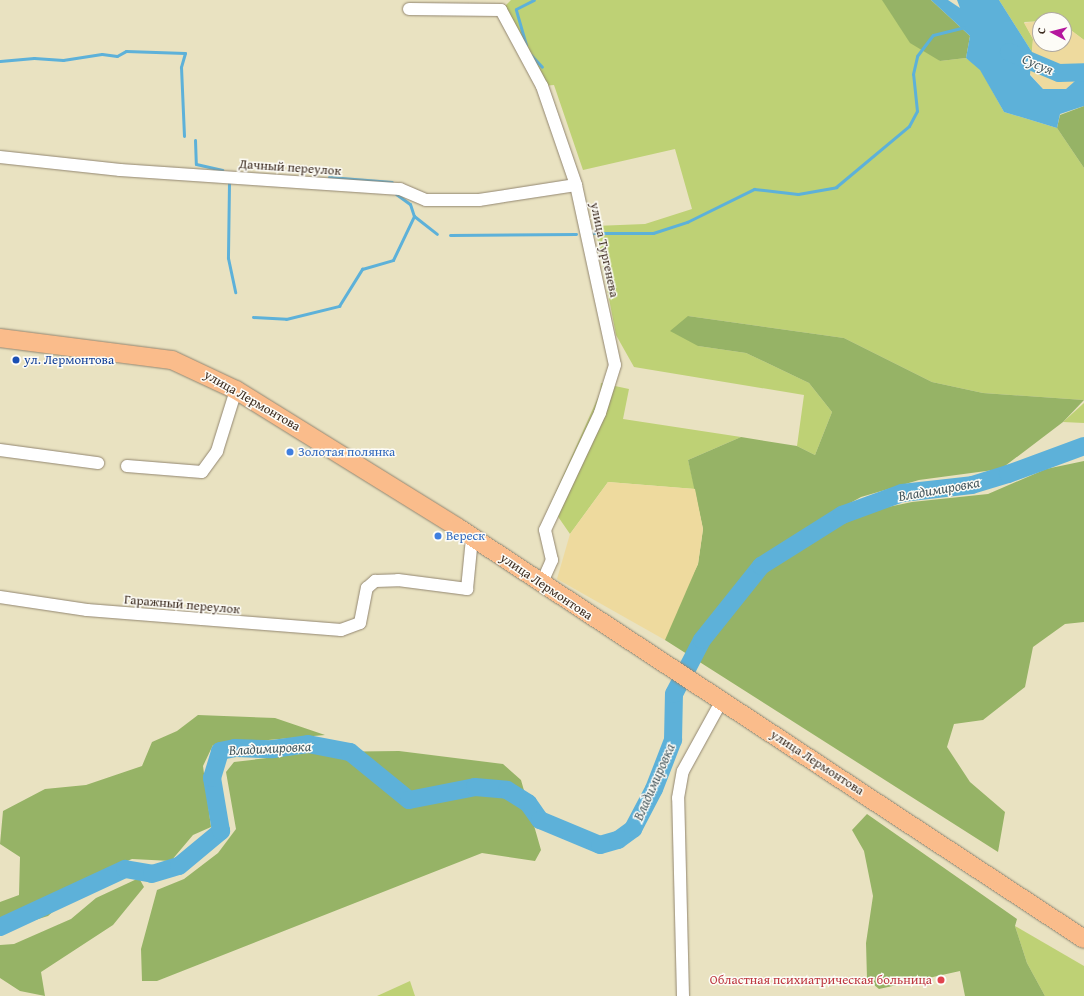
<!DOCTYPE html>
<html>
<head>
<meta charset="utf-8">
<style>
	body { margin:0 }
	#map { position:relative; width:1084px; height:996px; overflow:hidden; background:#e9e2c1; font-family:"Gentium Book Plus",serif }
	div>[style] { position:absolute }
	[style*='--x'] { left:calc(var(--x)*1px); top:calc(var(--y)*1px); width:calc(var(--w)*1px); rotate:calc(var(--a)*1deg) }
	.green>* { inset:0; background:#bed175 }
	.forest>* { inset:0; background:#96b366 }
	.sand>* { inset:0; background:#eeda9e }
	.water>* { inset:0; background:#5db1d9 }
	.stream>* { height:3px; margin:-1.5px; padding:0 1.5px; transform-origin:1.5px; border-radius:1.5px; background:#5db1d9 }
	.river>* { height:18px; margin:-9px; padding:0 9px; transform-origin:9px; border-radius:9px; background:#5db1d9 }
	.roads { filter:drop-shadow(0 0 1px #928670) drop-shadow(0 0 1px #928670) }
	.minor>* { height:12px; margin:-6px; padding:0 6px; transform-origin:6px; border-radius:6px; background:#fff }
	.highway>* { height:18px; margin:-9px; padding:0 9px; transform-origin:9px; border-radius:9px; background:#fabc8b }
	.dots>* { width:11px; height:11px; translate:-50% -50%; box-sizing:border-box; border:2px solid #fdfcf7; border-radius:50% }
	span { translate:-50% -50%; white-space:nowrap; text-align:center; line-height:1.15; -webkit-text-stroke:3px #fdfcf7; paint-order:stroke }
	.street-label { font-size:13px; color:#3b2a1e }
	.transit-label { font-size:13px; color:#164399 }
	.left { translate:0 -50%; text-align:left }
	.shop-label { font-size:13px; color:#366cbe }
	.health-label { font-size:13px; color:#be3a42 }
	.right { translate:-100% -50%; text-align:right }
	.water-label { font-size:14px; color:#47595f; font-style:italic }
	.north { position:absolute; left:1032px; top:12px; width:40px; height:40px; box-sizing:border-box; background:#fdfcf7; border:1px solid #afa8a0; border-radius:50%; rotate:277deg; font-size:11px; font-weight:700; line-height:16px; text-align:center; color:#3b2a1e }
	.north::after { content:''; display:block; margin:auto; width:14px; height:18px; background:#b5179e; clip-path:polygon(50% 0,100% 100%,50% 72%,0 100%) }
</style>
</head>
<body>
<div id="map">
	<div class="green">
		<i style="clip-path:polygon(511px 0,883px 0,940px 61px,966px 58px,979px 67px,1004px 112px,1057px 128px,1084px 168px,1084px 400px,983px 393px,932px 382px,844px 338px,688px 316px,698px 346px,746px 353px,809px 383px,832px 412px,815px 455px,797px 446px,804px 395px,634px 367px,616px 335px,595px 226px,645px 224px,692px 209px,675px 149px,583px 170px,554px 85px,542px 86px,501px 10px)"></i>
		<i style="clip-path:polygon(999px 0,1084px 0,1084px 40px,1064px 25px,1064px 20px,1024px 22px,1033px 39px,1032px 52px)"></i>
		<i style="clip-path:polygon(601px 383px,629px 389px,623px 419px,741px 437px,688px 460px,695px 489px,608px 482px,570px 534px,550px 505px,600px 393px)"></i>
		<i style="clip-path:polygon(1084px 403px,1084px 423px,1063px 422px)"></i>
		<i style="clip-path:polygon(1015px 926px,1084px 966px,1084px 996px,1045px 996px,1027px 963px)"></i>
		<i style="clip-path:polygon(410px 981px,415px 996px,377px 996px)"></i>
	</div>
	<div class="forest">
		<i style="clip-path:polygon(882px 0,931px 0,970px 36px,966px 58px,940px 61px,910px 43px)"></i>
		<i style="clip-path:polygon(1084px 106px,1084px 168px,1057px 128px,1060px 115px)"></i>
		<i style="clip-path:polygon(688px 316px,844px 338px,932px 382px,983px 393px,1084px 400px,1063px 422px,1001px 469px,919px 480px,861px 497px,816px 522px,912px 502px,988px 494px,1046px 469px,1084px 461px,1084px 622px,1065px 624px,1033px 647px,1025px 687px,983px 720px,954px 724px,947px 747px,970px 782px,1005px 812px,998px 852px,665px 640px,664px 633px,698px 564px,703px 529px,688px 460px,741px 437px,797px 446px,815px 455px,832px 412px,809px 383px,746px 353px,698px 346px,670px 331px)"></i>
		<i style="clip-path:polygon(198px 715px,275px 718px,325px 735px,213px 745px,203px 766px,211px 827px,193px 835px,171px 861px,132px 859px,97px 873px,48px 916px,0 931px,0 902px,19px 895px,20px 857px,0 844px,3px 811px,45px 789px,86px 785px,142px 766px,152px 742px,177px 731px)"></i>
		<i style="clip-path:polygon(399px 751px,503px 764px,521px 780px,541px 850px,535px 861px,482px 853px,157px 981px,142px 981px,141px 949px,157px 890px,184px 879px,218px 853px,236px 829px,226px 772px,234px 762px,318px 752px)"></i>
		<i style="clip-path:polygon(867px 814px,1017px 919px,1015px 926px,1027px 963px,1045px 996px,965px 996px,960px 971px,879px 989px,867px 979px,866px 943px,873px 896px,864px 851px,852px 830px)"></i>
		<i style="clip-path:polygon(139px 878px,144px 887px,113px 925px,41px 972px,45px 996px,20px 991px,0 978px,0 945px,14px 944px,71px 919px,96px 898px)"></i>
	</div>
	<div class="sand">
		<i style="clip-path:polygon(1040px 21px,1040px 44px,1064px 44px,1064px 25px,1084px 40px,1084px 73px,1066px 89px,1043px 89px,1030px 74px,1033px 39px,1024px 23px)"></i>
		<i style="clip-path:polygon(608px 482px,695px 489px,703px 529px,698px 564px,665px 640px,557px 579px,570px 534px)"></i>
	</div>
	<div class="water">
		<i style="clip-path:polygon(931px 0,948px 0,960px 8px,957px 0,999px 0,1032px 52px,1030px 75px,1043px 89px,1066px 89px,1084px 73px,1084px 106px,1060px 114px,1057px 128px,1004px 112px,980px 70px,966px 58px,970px 36px)"></i>
	</div>
	<div class="stream">
		<i style="--x:526;--y:45;--w:37;--a:-106"></i>
		<i style="--x:516;--y:9;--w:20;--a:-27"></i>
		<i style="--x:531;--y:55;--w:16;--a:47"></i>
		<i style="--x:0;--y:61;--w:34;--a:-5"></i>
		<i style="--x:34;--y:58;--w:29;--a:4"></i>
		<i style="--x:63;--y:60;--w:39;--a:-9"></i>
		<i style="--x:102;--y:54;--w:15;--a:8"></i>
		<i style="--x:117;--y:56;--w:10;--a:-29"></i>
		<i style="--x:126;--y:51;--w:59;--a:1.9"></i>
		<i style="--x:185;--y:53;--w:15;--a:106"></i>
		<i style="--x:181;--y:67;--w:69;--a:87.5"></i>
		<i style="--x:195;--y:140;--w:24;--a:88"></i>
		<i style="--x:196;--y:164;--w:27;--a:13"></i>
		<i style="--x:329;--y:177;--w:63;--a:4.5"></i>
		<i style="--x:229;--y:183;--w:75;--a:90.8"></i>
		<i style="--x:228;--y:258;--w:35;--a:78"></i>
		<i style="--x:396;--y:194;--w:17;--a:36"></i>
		<i style="--x:410;--y:204;--w:13;--a:72"></i>
		<i style="--x:414;--y:216;--w:29;--a:38"></i>
		<i style="--x:591;--y:233;--w:62;--a:0"></i>
		<i style="--x:653;--y:233;--w:36;--a:-18"></i>
		<i style="--x:687;--y:222;--w:75;--a:-26.2"></i>
		<i style="--x:754;--y:189;--w:44;--a:6.5"></i>
		<i style="--x:798;--y:194;--w:39;--a:-10"></i>
		<i style="--x:836;--y:187;--w:95;--a:-39.9"></i>
		<i style="--x:909;--y:126;--w:17;--a:-62"></i>
		<i style="--x:917;--y:111;--w:37;--a:-96"></i>
		<i style="--x:913;--y:74;--w:18;--a:-77"></i>
		<i style="--x:917;--y:56;--w:26;--a:-53"></i>
		<i style="--x:933;--y:35;--w:32;--a:-14"></i>
		<i style="--x:450;--y:235;--w:126;--a:-0.5"></i>
		<i style="--x:253;--y:317;--w:33;--a:3"></i>
		<i style="--x:286;--y:319;--w:55;--a:-13.8"></i>
		<i style="--x:339;--y:306;--w:44;--a:-58.1"></i>
		<i style="--x:362;--y:269;--w:32;--a:-16"></i>
		<i style="--x:393;--y:260;--w:49;--a:-64.5"></i>
	</div>
	<div class="river">
		<i style="--x:1009;--y:52;--w:54;--a:22.8"></i>
		<i style="--x:1059;--y:73;--w:25;--a:-2"></i>
		<i style="--x:0;--y:927;--w:138;--a:-24.9"></i>
		<i style="--x:125;--y:869;--w:27;--a:10"></i>
		<i style="--x:152;--y:874;--w:28;--a:-17"></i>
		<i style="--x:179;--y:866;--w:55;--a:-39.8"></i>
		<i style="--x:221;--y:831;--w:54;--a:-99.6"></i>
		<i style="--x:212;--y:778;--w:28;--a:-73"></i>
		<i style="--x:220;--y:751;--w:15;--a:-11"></i>
		<i style="--x:235;--y:748;--w:38;--a:2"></i>
		<i style="--x:273;--y:749;--w:35;--a:-8"></i>
		<i style="--x:308;--y:744;--w:43;--a:10.8"></i>
		<i style="--x:350;--y:752;--w:76;--a:39.1"></i>
		<i style="--x:409;--y:800;--w:67;--a:-11.1"></i>
		<i style="--x:475;--y:787;--w:32;--a:5"></i>
		<i style="--x:507;--y:790;--w:25;--a:32"></i>
		<i style="--x:528;--y:803;--w:21;--a:55"></i>
		<i style="--x:540;--y:820;--w:65;--a:22.6"></i>
		<i style="--x:600;--y:845;--w:19;--a:-16"></i>
		<i style="--x:618;--y:840;--w:19;--a:-36"></i>
		<i style="--x:633;--y:829;--w:45;--a:-62.3"></i>
		<i style="--x:654;--y:789;--w:53;--a:-68.8"></i>
		<i style="--x:673;--y:740;--w:46;--a:-88.8"></i>
		<i style="--x:674;--y:694;--w:61;--a:-62.6"></i>
		<i style="--x:702;--y:640;--w:95;--a:-51.4"></i>
		<i style="--x:761;--y:566;--w:96;--a:-32.2"></i>
		<i style="--x:842;--y:515;--w:64;--a:-20.1"></i>
		<i style="--x:902;--y:493;--w:70;--a:-6.5"></i>
		<i style="--x:972;--y:485;--w:38;--a:-17"></i>
		<i style="--x:1008;--y:474;--w:81;--a:-20.2"></i>
	</div>
	<div class="roads">
		<div class="minor">
			<i style="--x:409;--y:9;--w:92;--a:0.6"></i>
			<i style="--x:501;--y:10;--w:86;--a:61.7"></i>
			<i style="--x:542;--y:86;--w:105;--a:71"></i>
			<i style="--x:576;--y:185;--w:184;--a:77.8"></i>
			<i style="--x:615;--y:365;--w:50;--a:107.4"></i>
			<i style="--x:600;--y:413;--w:129;--a:115.2"></i>
			<i style="--x:545;--y:530;--w:31;--a:77"></i>
			<i style="--x:552;--y:560;--w:27;--a:114"></i>
			<i style="--x:0;--y:157;--w:121;--a:6.2"></i>
			<i style="--x:120;--y:170;--w:281;--a:3.9"></i>
			<i style="--x:400;--y:189;--w:28;--a:23"></i>
			<i style="--x:426;--y:200;--w:53;--a:0"></i>
			<i style="--x:479;--y:200;--w:98;--a:-8.8"></i>
			<i style="--x:0;--y:450;--w:99;--a:7.6"></i>
			<i style="--x:127;--y:466;--w:75;--a:4.6"></i>
			<i style="--x:202;--y:472;--w:26;--a:-54"></i>
			<i style="--x:217;--y:451;--w:64;--a:-72.7"></i>
			<i style="--x:0;--y:597;--w:88;--a:8.5"></i>
			<i style="--x:87;--y:610;--w:255;--a:4.5"></i>
			<i style="--x:341;--y:630;--w:20;--a:-20"></i>
			<i style="--x:360;--y:623;--w:36;--a:-79"></i>
			<i style="--x:367;--y:588;--w:11;--a:-41"></i>
			<i style="--x:375;--y:581;--w:23;--a:-2"></i>
			<i style="--x:398;--y:580;--w:70;--a:7.4"></i>
			<i style="--x:467;--y:589;--w:51;--a:-84.4"></i>
			<i style="--x:683;--y:996;--w:198;--a:-91.4"></i>
			<i style="--x:678;--y:798;--w:27;--a:-80"></i>
			<i style="--x:683;--y:771;--w:81;--a:-61.2"></i>
		</div>
		<div class="highway">
			<i style="--x:0;--y:338;--w:173;--a:7.3"></i>
			<i style="--x:172;--y:360;--w:71;--a:25.1"></i>
			<i style="--x:236;--y:390;--w:260;--a:31.8"></i>
			<i style="--x:457;--y:527;--w:750;--a:33.31"></i>
		</div>
	</div>
	<div class="dots">
		<i style="left:16px;top:360px;background:#1a4fb4"></i>
		<i style="left:290px;top:452px;background:#3f7fe0"></i>
		<i style="left:438px;top:536px;background:#3f7fe0"></i>
		<i style="left:941px;top:980px;background:#e0444e"></i>
	</div>
	<div class="street-label">
		<span style="left:290px;top:168px;rotate:4deg">Дачный переулок</span>
		<span style="left:604px;top:250px;rotate:78deg">улица Тургенева</span>
		<span style="left:252px;top:401px;rotate:30deg">улица Лермонтова</span>
		<span style="left:546px;top:587px;rotate:34deg">улица Лермонтова</span>
		<span style="left:182px;top:605px;rotate:5deg">Гаражный переулок</span>
		<span style="left:817px;top:763px;rotate:33deg">улица Лермонтова</span>
	</div>
	<div class="transit-label">
		<span class="left" style="left:24px;top:360px">ул. Лермонтова</span>
	</div>
	<div class="shop-label">
		<span class="left" style="left:298px;top:452px">Золотая полянка</span>
		<span class="left" style="left:446px;top:536px">Вереск</span>
	</div>
	<div class="health-label">
		<span class="right" style="left:932px;top:980px">Областная психиатрическая больница</span>
	</div>
	<div class="water-label">
		<span style="left:1038px;top:64px;rotate:23deg">Сусуя</span>
		<span style="left:939px;top:489px;rotate:-10deg">Владимировка</span>
		<span style="left:270px;top:748px;rotate:-3deg">Владимировка</span>
		<span style="left:654px;top:782px;rotate:-66deg">Владимировка</span>
	</div>
	<div class="north">С</div>
</div>
</body>
</html>
